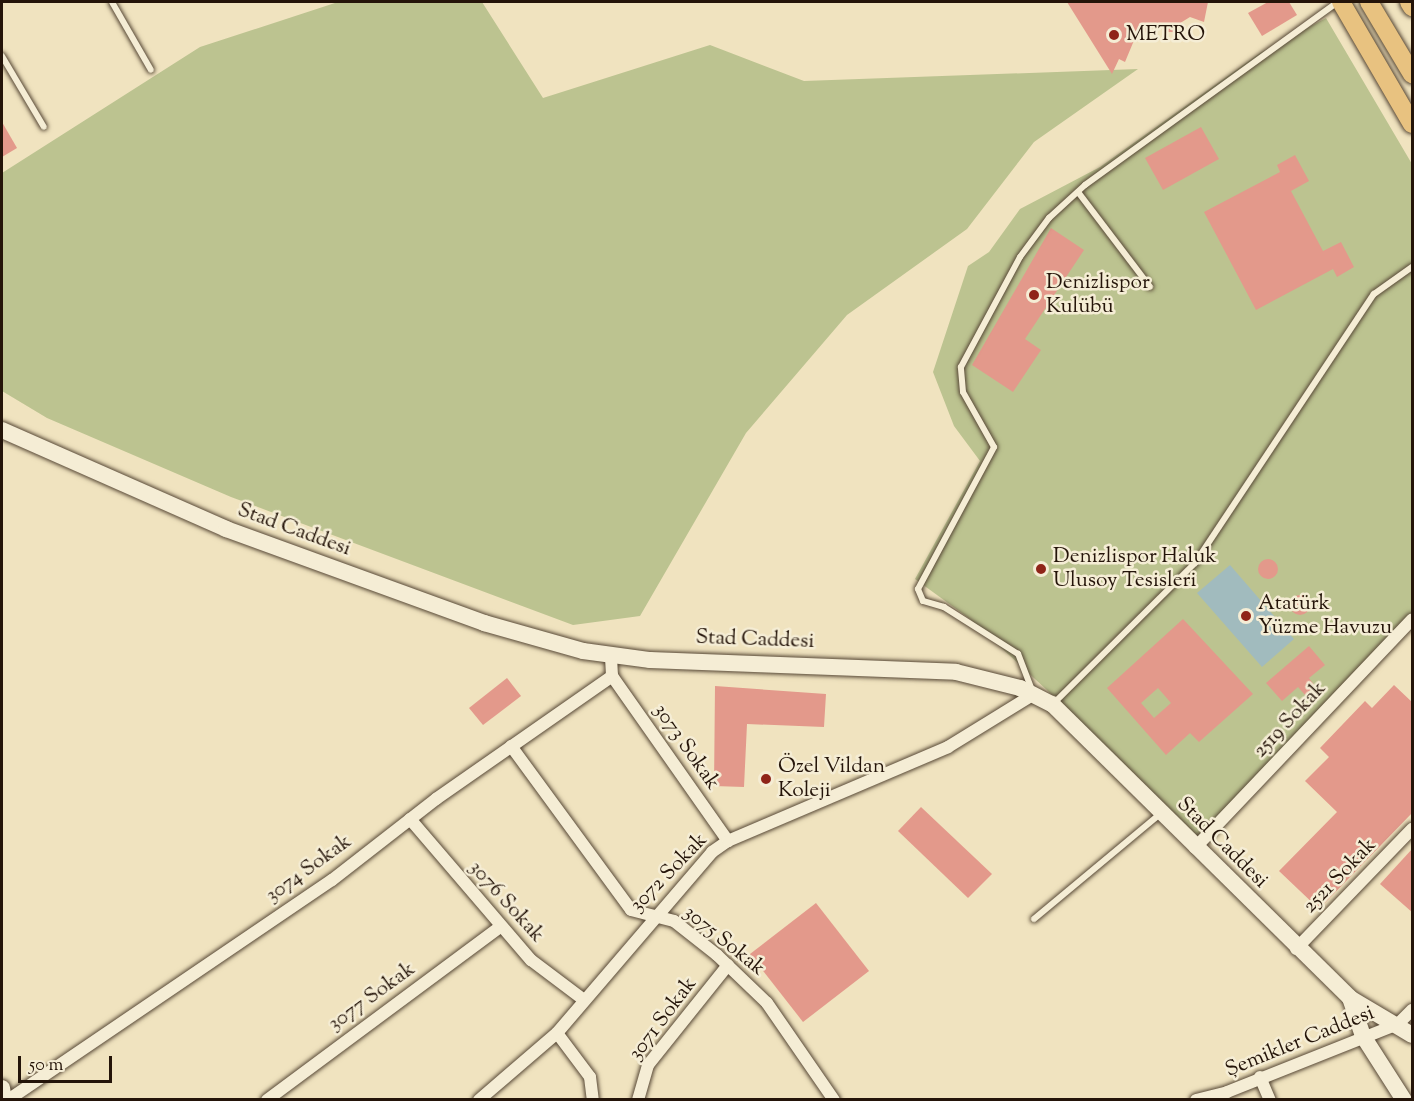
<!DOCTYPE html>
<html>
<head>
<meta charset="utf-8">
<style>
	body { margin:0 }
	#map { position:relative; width:1414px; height:1101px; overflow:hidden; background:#f0e3bf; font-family:"Sorts Mill Goudy",serif }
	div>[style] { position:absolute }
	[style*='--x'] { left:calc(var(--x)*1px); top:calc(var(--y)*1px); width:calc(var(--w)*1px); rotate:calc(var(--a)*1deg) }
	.green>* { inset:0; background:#bcc390 }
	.water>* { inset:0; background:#a1bbbe }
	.building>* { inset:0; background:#e3998b }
	.round { border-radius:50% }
	.roads { filter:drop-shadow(0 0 2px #574836) drop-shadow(0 0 2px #574836) }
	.lane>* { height:6px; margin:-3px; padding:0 3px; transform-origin:3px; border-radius:3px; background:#f5edd5 }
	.street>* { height:12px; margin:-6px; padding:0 6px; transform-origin:6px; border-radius:6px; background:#f5edd5 }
	.secondary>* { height:16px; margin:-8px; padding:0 8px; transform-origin:8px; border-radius:8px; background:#f5edd5 }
	.primary>* { height:18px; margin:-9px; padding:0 9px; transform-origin:9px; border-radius:9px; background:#e8c280 }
	.dots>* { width:16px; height:16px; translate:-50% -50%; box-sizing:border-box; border:3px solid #f5edd5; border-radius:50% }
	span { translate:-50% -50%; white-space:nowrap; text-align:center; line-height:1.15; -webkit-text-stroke:5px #f5edd5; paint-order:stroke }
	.poi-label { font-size:21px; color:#241409 }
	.left { translate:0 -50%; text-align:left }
	.street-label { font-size:21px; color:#241409 }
	.frame { position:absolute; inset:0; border:3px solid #241409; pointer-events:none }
	.scale { position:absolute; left:18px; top:1056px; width:94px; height:27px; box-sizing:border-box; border:3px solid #241409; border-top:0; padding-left:8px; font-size:18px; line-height:21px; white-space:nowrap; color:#241409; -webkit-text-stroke:4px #f5edd5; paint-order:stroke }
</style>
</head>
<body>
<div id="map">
	<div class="green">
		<i style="clip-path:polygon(338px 2px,482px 2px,543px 98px,710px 45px,804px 81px,1138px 69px,1034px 142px,967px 229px,847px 315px,746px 433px,640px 616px,573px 625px,231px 497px,47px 418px,2px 391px,2px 173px,200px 47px)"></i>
		<i style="clip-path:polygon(1326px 18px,1412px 164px,1412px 616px,1195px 848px,1048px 691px,970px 619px,915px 579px,980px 461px,954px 426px,933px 372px,968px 266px,989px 252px,1020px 209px,1100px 167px,1260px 53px)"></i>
	</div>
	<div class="water">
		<i style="clip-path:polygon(1230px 565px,1294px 639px,1262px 667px,1197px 593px)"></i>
	</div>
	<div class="building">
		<i style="clip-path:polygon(1067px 2px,1208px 2px,1204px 22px,1190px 17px,1177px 25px,1176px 32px,1165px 32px,1160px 24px,1135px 38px,1125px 62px,1119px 59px,1112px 74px)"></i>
		<i style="clip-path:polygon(1268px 2px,1289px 2px,1297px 15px,1262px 36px,1248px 13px)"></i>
		<i style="clip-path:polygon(2px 122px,17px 148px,2px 157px)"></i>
		<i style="clip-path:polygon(1201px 127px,1219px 159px,1163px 190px,1145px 158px)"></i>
		<i style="clip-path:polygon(1295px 155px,1309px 181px,1291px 191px,1323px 251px,1341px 242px,1354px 267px,1337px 277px,1333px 269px,1256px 310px,1204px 212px,1280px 172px,1277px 165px)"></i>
		<i style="clip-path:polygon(1051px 228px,1084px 250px,1025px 339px,1041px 350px,1013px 392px,972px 365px)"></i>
		<i class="round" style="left:1258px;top:559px;width:20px;height:20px"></i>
		<i class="round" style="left:1290px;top:595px;width:20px;height:20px"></i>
		<i style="clip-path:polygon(evenodd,1183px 619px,1253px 694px,1199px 742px,1190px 733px,1166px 755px,1107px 688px,1183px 619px,1158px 688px,1171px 703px,1154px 718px,1141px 703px,1158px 688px)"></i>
		<i style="clip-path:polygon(1309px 646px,1325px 665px,1309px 678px,1315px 686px,1305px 695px,1298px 687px,1282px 701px,1266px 683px)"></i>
		<i style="clip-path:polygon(507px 678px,521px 696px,483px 725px,469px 708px)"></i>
		<i style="clip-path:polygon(1394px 685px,1413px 703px,1413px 812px,1319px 909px,1279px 871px,1337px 812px,1305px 781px,1329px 757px,1320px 748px,1365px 701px,1372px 708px)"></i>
		<i style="clip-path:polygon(715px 686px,826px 694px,824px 727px,747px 724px,744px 787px,714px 786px)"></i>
		<i style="clip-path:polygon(921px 807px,992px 874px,968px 898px,898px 831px)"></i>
		<i style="clip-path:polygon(1413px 848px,1413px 913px,1380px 884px)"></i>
		<i style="clip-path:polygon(816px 903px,869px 971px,803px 1022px,750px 954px)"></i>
	</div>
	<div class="roads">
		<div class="lane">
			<i style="--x:112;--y:2;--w:78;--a:60.2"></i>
			<i style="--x:2;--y:56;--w:82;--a:59.4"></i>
			<i style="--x:1078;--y:192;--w:119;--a:52.8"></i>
			<i style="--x:1032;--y:690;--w:39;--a:-111"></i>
			<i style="--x:1018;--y:654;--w:88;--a:-147.6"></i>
			<i style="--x:944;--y:607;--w:22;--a:-164"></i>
			<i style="--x:923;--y:601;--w:13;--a:-113"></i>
			<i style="--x:918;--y:589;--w:161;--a:-61.8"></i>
			<i style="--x:994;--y:447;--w:63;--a:-119.4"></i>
			<i style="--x:963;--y:392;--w:25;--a:-95"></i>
			<i style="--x:961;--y:367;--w:125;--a:-61.8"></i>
			<i style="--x:1020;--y:257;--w:49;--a:-53.4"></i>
			<i style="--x:1049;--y:218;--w:49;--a:-42.5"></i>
			<i style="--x:1085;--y:185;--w:312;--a:-35.9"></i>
			<i style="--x:1054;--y:703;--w:199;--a:-44.8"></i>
			<i style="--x:1195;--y:563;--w:323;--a:-56.4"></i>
			<i style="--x:1374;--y:294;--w:47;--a:-35.4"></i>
			<i style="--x:1034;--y:919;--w:164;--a:-39.8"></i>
		</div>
		<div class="street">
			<i style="--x:612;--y:676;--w:202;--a:54.9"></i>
			<i style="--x:511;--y:746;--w:203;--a:53.8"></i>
			<i style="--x:631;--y:910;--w:44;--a:14.3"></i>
			<i style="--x:674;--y:921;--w:55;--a:38.3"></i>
			<i style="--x:717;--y:955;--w:69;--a:43.8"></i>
			<i style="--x:767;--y:1003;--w:118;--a:55.4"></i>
			<i style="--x:410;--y:819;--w:186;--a:49.4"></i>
			<i style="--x:531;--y:960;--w:66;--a:37"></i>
			<i style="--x:1195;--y:848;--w:315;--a:-46.5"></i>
			<i style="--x:1296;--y:949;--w:167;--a:-46"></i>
			<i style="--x:557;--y:1033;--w:55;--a:53.1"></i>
			<i style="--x:590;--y:1077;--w:23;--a:83"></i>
			<i style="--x:1260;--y:1077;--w:25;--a:67"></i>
			<i style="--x:8;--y:1100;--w:392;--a:-34.2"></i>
			<i style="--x:332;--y:880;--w:132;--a:-37.9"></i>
			<i style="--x:436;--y:799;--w:215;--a:-34.9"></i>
			<i style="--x:612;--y:676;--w:20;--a:-93"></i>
			<i style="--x:267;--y:1100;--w:290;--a:-36.6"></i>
			<i style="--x:479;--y:1100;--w:103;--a:-40.7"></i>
			<i style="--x:557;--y:1033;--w:238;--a:-49.4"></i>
			<i style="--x:712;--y:852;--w:19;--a:-35"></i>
			<i style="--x:728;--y:841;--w:239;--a:-23.1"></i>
			<i style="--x:948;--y:747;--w:101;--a:-31.6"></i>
			<i style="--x:638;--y:1100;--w:36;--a:-74"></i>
			<i style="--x:648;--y:1065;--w:128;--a:-51.3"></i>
			<i style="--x:1196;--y:1100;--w:32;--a:-14"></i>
			<i style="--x:1227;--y:1092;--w:184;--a:-21.7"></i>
			<i style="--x:1398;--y:1024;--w:20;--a:-45"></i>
		</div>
		<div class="secondary">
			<i style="--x:2;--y:430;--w:245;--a:23.8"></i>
			<i style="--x:226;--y:529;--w:275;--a:20"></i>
			<i style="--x:484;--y:623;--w:103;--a:15.8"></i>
			<i style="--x:583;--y:651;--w:68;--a:7.7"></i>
			<i style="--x:650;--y:660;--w:306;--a:2.2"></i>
			<i style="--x:956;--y:672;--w:66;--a:14"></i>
			<i style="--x:1020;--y:688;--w:36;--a:27"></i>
			<i style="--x:1052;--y:704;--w:419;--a:44.6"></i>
			<i style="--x:1350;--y:998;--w:72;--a:30.8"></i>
			<i style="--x:1350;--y:998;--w:40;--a:71.1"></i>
			<i style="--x:1363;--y:1036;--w:76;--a:57.4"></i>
			<i style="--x:2;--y:1088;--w:12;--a:81"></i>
		</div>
		<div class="primary">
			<i style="--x:1341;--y:2;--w:141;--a:59.8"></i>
			<i style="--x:1369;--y:2;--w:84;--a:59.2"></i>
			<i style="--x:1409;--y:2;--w:6;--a:59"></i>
		</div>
	</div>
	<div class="dots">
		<i style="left:1114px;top:35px;background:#8f2418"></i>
		<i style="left:1034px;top:295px;background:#8f2418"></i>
		<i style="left:1041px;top:569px;background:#8f2418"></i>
		<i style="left:1246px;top:616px;background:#8f2418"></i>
		<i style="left:766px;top:779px;background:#8f2418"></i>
	</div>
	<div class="poi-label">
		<span class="left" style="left:1126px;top:35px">METRO</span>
		<span class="left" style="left:1046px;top:295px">Denizlispor<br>Kulübü</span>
		<span class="left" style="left:1053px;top:569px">Denizlispor Haluk<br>Ulusoy Tesisleri</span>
		<span class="left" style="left:1258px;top:616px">Atatürk<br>Yüzme Havuzu</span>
		<span class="left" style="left:778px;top:779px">Özel Vildan<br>Koleji</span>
	</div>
	<div class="street-label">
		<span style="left:294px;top:530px;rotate:20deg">Stad Caddesi</span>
		<span style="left:755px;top:640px;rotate:2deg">Stad Caddesi</span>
		<span style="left:1290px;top:720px;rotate:-47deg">2519 Sokak</span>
		<span style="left:686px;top:747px;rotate:55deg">3073 Sokak</span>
		<span style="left:1222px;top:843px;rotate:45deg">Stad Caddesi</span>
		<span style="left:309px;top:869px;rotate:-36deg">3074 Sokak</span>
		<span style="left:669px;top:873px;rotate:-46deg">3072 Sokak</span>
		<span style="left:1340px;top:876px;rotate:-46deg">2521 Sokak</span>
		<span style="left:506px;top:902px;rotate:48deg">3076 Sokak</span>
		<span style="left:724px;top:941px;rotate:39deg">3075 Sokak</span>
		<span style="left:372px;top:997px;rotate:-36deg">3077 Sokak</span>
		<span style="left:663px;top:1019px;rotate:-53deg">3071 Sokak</span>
		<span style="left:1300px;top:1042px;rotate:-22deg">Şemikler Caddesi</span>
	</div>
	<div class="frame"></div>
	<div class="scale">50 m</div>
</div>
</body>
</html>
